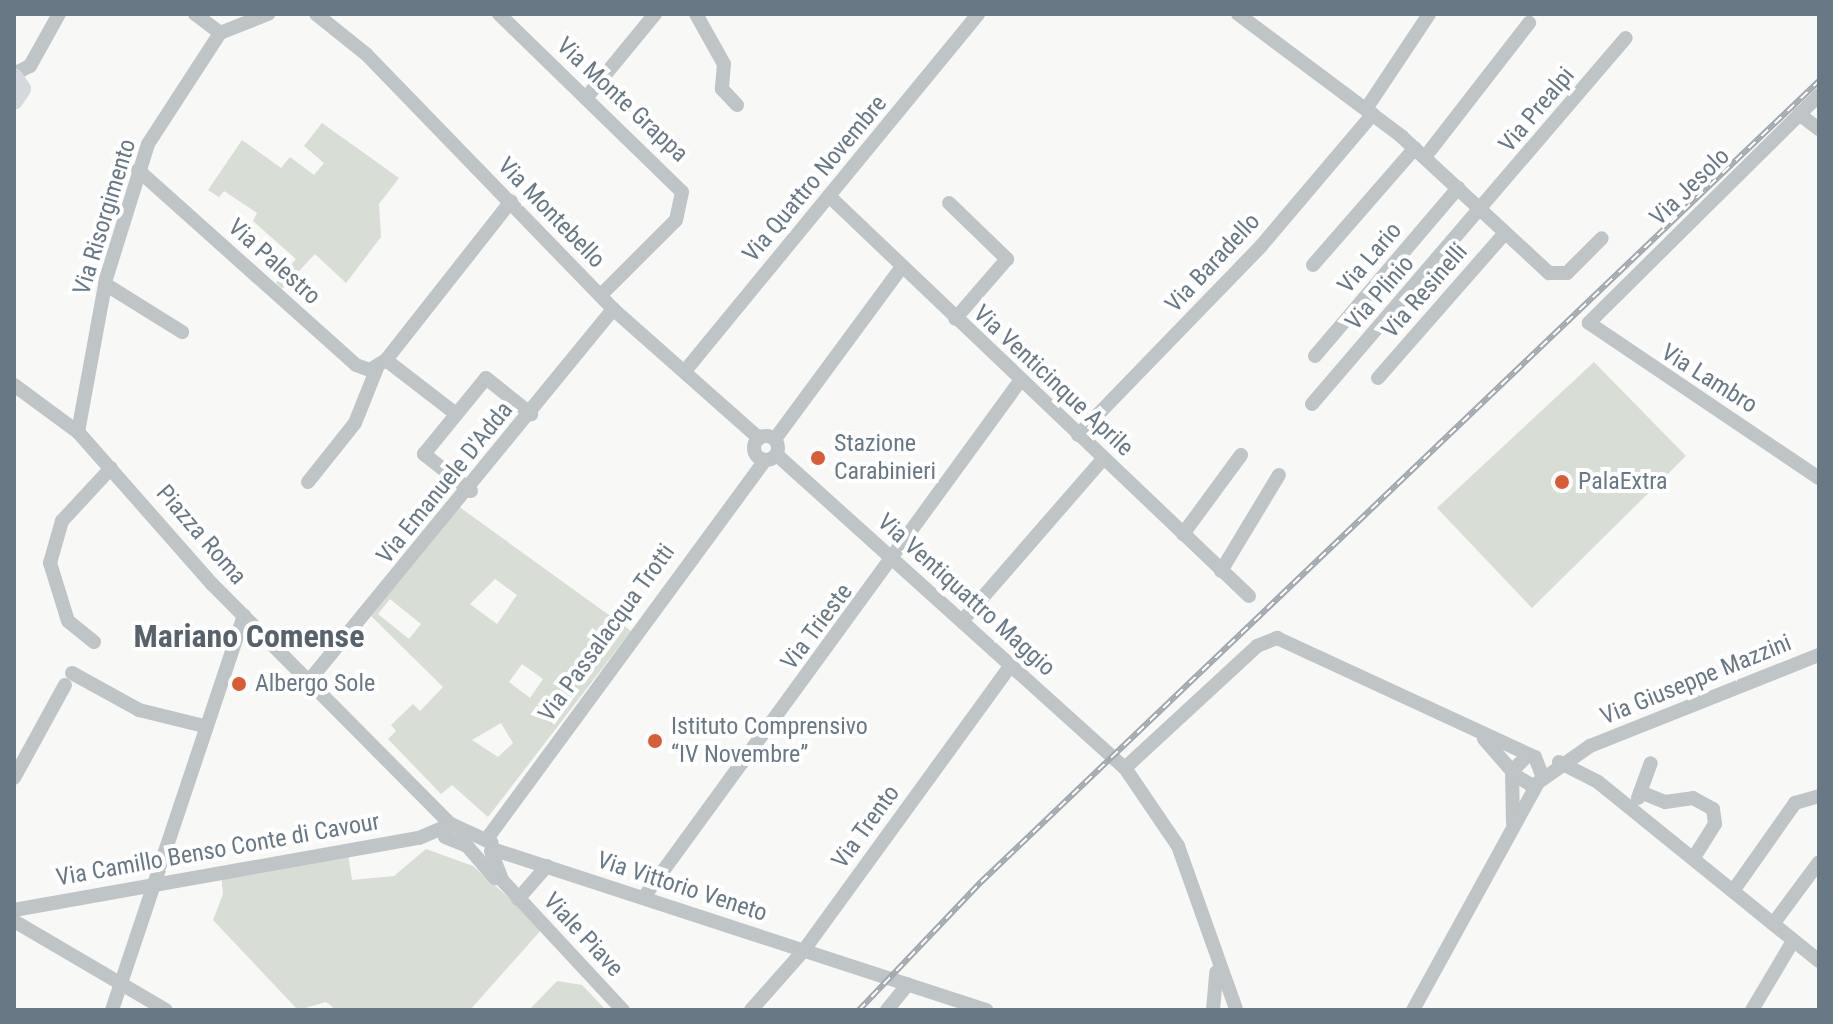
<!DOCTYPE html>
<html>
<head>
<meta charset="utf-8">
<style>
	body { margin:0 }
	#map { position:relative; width:1833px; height:1024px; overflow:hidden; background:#f8f8f6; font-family:"Roboto Condensed",sans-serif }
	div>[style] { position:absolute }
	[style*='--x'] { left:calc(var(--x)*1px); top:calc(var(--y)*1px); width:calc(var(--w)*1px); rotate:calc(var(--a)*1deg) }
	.green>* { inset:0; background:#d8ddd5 }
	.minor>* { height:14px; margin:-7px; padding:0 7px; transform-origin:7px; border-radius:7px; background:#bfc4c7 }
	.minor>.ring { margin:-7px; padding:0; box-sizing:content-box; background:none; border:14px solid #bfc4c7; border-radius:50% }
	.major>* { height:18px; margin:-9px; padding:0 9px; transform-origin:9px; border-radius:9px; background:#d5d9dd }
	.rail>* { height:6px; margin-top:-3px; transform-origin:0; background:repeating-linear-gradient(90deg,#fff 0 9px,#a1a8ad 0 18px); box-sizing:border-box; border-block:2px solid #a1a8ad }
	.dots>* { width:22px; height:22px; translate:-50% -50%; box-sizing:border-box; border:4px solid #fff; border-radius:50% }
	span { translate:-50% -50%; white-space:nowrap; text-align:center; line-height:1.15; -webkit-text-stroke:8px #fff; paint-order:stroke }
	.street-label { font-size:24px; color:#697885 }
	.poi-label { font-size:24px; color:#697885 }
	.left { translate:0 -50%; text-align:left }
	.district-label { font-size:32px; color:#57626a; font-weight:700 }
	.frame { position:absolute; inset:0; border:16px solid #697885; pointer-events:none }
</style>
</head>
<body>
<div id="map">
	<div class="green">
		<i style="clip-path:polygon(322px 123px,399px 178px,379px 204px,381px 237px,346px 283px,315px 254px,282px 289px,276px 283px,296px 259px,253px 221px,257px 213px,224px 191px,219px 197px,208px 190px,242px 140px,281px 168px,290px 157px,314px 175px,324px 163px,304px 146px)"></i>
		<i style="clip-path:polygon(1594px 362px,1686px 456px,1532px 608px,1437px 508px)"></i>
		<i style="clip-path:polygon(evenodd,458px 506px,631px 631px,488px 817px,452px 785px,441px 794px,388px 739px,396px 731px,391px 725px,413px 704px,420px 711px,443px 687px,371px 616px,458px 506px,495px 579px,517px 595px,497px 624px,470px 604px,495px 579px,458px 506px,390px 599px,421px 624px,409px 639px,378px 614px,390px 599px,458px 506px,522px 664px,543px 679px,530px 698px,509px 682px,522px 664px,458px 506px,501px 723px,513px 743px,498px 757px,472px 740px,501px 723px)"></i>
		<i style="clip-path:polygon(426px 849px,473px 866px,543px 928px,470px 1010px,336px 1010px,326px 1002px,298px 1010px,213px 920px,223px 894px,221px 872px,348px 853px,352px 880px,394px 876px)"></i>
		<i style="clip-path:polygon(557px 981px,582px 985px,606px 1010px,529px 1010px)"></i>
	</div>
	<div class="minor">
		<i style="--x:195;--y:14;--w:31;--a:37"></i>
		<i style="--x:316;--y:14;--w:64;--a:38.7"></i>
		<i style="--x:366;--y:54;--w:355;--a:45.9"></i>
		<i style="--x:613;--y:309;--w:195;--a:41.5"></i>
		<i style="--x:499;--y:14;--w:255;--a:44.2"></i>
		<i style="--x:682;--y:192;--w:29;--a:102"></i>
		<i style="--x:676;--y:220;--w:107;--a:135"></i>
		<i style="--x:696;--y:14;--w:57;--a:60.8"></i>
		<i style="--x:724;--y:64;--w:25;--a:95"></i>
		<i style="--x:722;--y:89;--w:22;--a:47"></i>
		<i style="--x:1238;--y:14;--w:204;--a:36.8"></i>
		<i style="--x:1401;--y:136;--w:202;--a:42.8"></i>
		<i style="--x:1549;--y:273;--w:18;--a:0"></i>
		<i style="--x:1567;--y:273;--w:49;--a:-45"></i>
		<i style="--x:14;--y:74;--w:18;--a:-27"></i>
		<i style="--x:30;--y:66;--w:60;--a:-60.9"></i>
		<i style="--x:1819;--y:95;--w:324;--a:135.3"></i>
		<i style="--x:1589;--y:323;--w:277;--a:34"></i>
		<i style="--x:586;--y:98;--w:109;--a:-50.6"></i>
		<i style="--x:1366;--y:109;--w:114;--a:-56.4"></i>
		<i style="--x:1799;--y:114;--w:25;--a:37"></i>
		<i style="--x:1425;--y:157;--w:170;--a:-52.2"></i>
		<i style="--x:138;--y:170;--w:292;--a:41.8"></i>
		<i style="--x:356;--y:365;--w:15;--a:20"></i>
		<i style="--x:370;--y:370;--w:19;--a:-32"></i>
		<i style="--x:386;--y:360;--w:202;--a:-51.8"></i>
		<i style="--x:829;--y:196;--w:580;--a:43.6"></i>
		<i style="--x:949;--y:203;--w:81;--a:44"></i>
		<i style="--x:1007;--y:259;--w:79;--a:130.9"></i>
		<i style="--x:1313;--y:265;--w:155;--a:-48.9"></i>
		<i style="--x:105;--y:284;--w:91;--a:31.9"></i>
		<i style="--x:1315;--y:356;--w:221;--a:-49.6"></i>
		<i style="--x:386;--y:360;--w:88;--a:37.6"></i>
		<i style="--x:685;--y:371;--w:462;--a:-50.6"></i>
		<i style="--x:1378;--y:378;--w:193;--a:-48.8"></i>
		<i style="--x:14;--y:385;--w:79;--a:36.3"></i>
		<i style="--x:78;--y:432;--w:203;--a:48.6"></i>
		<i style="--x:212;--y:584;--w:337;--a:45.2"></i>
		<i style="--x:1312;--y:404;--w:482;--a:-49.4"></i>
		<i style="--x:78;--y:432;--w:156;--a:-79.6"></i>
		<i style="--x:106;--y:279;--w:141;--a:-72.7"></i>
		<i style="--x:148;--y:144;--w:132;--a:-57"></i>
		<i style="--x:220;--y:33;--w:52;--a:-21.6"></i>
		<i style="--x:1078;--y:435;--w:263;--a:-45.9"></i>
		<i style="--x:1261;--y:246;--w:173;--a:-49.7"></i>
		<i class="ring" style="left:754px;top:436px;width:10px;height:10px"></i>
		<i style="--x:775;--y:439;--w:212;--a:-53.6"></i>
		<i style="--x:777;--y:455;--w:468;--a:42"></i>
		<i style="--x:1125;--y:768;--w:94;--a:55.8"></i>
		<i style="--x:1178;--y:846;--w:173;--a:70.4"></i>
		<i style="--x:308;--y:482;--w:75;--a:-51.5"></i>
		<i style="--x:355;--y:423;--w:59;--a:-68.2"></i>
		<i style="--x:471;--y:491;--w:60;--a:-141.8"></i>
		<i style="--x:424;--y:454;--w:98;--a:-50.8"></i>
		<i style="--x:486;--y:378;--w:58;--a:38.7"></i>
		<i style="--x:1183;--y:534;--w:98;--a:-53.7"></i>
		<i style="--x:1221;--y:571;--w:112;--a:-58.9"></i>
		<i style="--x:963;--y:620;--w:213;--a:-49"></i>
		<i style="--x:94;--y:642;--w:33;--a:-141"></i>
		<i style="--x:68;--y:621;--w:61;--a:-107.2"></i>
		<i style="--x:50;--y:563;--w:44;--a:-74.1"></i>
		<i style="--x:62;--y:521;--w:72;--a:-47.2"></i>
		<i style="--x:72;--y:673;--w:77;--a:28.9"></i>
		<i style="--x:139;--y:710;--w:67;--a:13.8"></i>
		<i style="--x:308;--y:682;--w:482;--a:-50.7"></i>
		<i style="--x:1484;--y:739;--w:43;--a:48.8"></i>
		<i style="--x:1559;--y:762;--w:44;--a:27.1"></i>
		<i style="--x:1598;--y:782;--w:284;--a:39"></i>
		<i style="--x:1125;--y:768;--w:180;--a:-42.7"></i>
		<i style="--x:1257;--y:646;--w:22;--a:-22"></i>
		<i style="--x:1277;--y:638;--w:284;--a:24.8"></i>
		<i style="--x:1535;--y:757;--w:22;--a:69"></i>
		<i style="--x:1513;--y:774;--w:23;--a:31"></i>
		<i style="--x:1533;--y:786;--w:70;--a:-35.1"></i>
		<i style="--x:1590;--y:746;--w:246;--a:-21.7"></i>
		<i style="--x:14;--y:778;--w:106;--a:-61.3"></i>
		<i style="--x:1640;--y:792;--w:27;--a:22"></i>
		<i style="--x:1665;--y:802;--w:28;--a:-8"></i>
		<i style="--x:1693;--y:798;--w:23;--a:29"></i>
		<i style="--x:1713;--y:809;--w:15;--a:82"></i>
		<i style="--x:1715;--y:824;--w:41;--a:122.2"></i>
		<i style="--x:1638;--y:798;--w:37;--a:-70"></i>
		<i style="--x:448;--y:823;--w:14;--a:102"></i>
		<i style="--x:445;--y:837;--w:24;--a:22"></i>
		<i style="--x:467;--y:846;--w:43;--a:48.8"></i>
		<i style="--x:449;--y:823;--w:47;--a:24.9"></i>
		<i style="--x:1513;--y:823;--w:52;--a:-91.1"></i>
		<i style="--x:1512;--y:771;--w:23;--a:-45"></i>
		<i style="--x:489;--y:836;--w:466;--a:-53.7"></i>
		<i style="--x:492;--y:849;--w:520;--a:18.05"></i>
		<i style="--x:491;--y:851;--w:31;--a:69"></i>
		<i style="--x:502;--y:880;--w:178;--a:47.1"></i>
		<i style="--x:1733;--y:891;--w:108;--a:-54.8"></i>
		<i style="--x:1795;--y:803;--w:25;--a:-16"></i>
		<i style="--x:644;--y:897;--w:638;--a:-53.92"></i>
		<i style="--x:518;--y:899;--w:44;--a:-48.7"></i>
		<i style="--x:14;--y:910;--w:411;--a:-10.1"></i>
		<i style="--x:419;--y:838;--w:28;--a:-23"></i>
		<i style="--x:14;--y:921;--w:176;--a:30.4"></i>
		<i style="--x:1773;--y:924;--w:77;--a:-53.4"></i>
		<i style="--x:112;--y:1010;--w:416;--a:-71.5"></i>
		<i style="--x:751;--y:1010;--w:80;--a:-48.5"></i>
		<i style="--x:804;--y:950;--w:352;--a:-54"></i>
		<i style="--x:887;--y:1010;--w:33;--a:-51"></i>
		<i style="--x:1213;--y:1010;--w:38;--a:-85"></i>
		<i style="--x:1413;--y:1010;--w:258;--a:-61.2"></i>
		<i style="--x:1752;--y:1010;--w:80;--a:-59.3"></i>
	</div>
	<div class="major">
		<i style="--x:14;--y:77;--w:14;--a:56"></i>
		<i style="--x:22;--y:89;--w:14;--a:124"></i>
	</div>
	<div class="rail">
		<i style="--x:859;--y:1010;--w:177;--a:-46.4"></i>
		<i style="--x:981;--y:882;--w:1159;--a:-43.71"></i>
	</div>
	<div class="dots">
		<i style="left:818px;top:458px;background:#d85d36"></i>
		<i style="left:1562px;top:482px;background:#d85d36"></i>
		<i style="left:239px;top:684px;background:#d85d36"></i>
		<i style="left:655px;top:741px;background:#d85d36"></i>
	</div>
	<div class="street-label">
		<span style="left:622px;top:100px;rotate:43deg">Via Monte Grappa</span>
		<span style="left:1537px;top:110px;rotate:-50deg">Via Prealpi</span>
		<span style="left:815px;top:179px;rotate:-50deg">Via Quattro Novembre</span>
		<span style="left:1690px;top:187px;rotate:-44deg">Via Jesolo</span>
		<span style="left:551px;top:213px;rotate:46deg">Via Montebello</span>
		<span style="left:105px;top:217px;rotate:-73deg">Via Risorgimento</span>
		<span style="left:1370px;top:258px;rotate:-50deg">Via Lario</span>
		<span style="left:274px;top:262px;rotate:42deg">Via Palestro</span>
		<span style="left:1213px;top:263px;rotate:-47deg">Via Baradello</span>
		<span style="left:1425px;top:291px;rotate:-49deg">Via Resinelli</span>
		<span style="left:1380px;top:293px;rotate:-49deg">Via Plinio</span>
		<span style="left:1709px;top:379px;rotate:32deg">Via Lambro</span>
		<span style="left:1053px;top:381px;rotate:43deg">Via Venticinque Aprile</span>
		<span style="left:445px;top:483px;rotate:-51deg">Via Emanuele D'Adda</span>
		<span style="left:201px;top:535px;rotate:49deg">Piazza Roma</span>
		<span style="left:966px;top:595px;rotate:42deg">Via Ventiquattro Maggio</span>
		<span style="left:817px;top:627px;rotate:-53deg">Via Trieste</span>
		<span style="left:607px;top:633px;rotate:-54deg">Via Passalacqua Trotti</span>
		<span style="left:1696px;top:680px;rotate:-22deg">Via Giuseppe Mazzini</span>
		<span style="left:866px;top:827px;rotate:-54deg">Via Trento</span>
		<span style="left:218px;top:850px;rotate:-10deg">Via Camillo Benso Conte di Cavour</span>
		<span style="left:682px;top:887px;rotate:18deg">Via Vittorio Veneto</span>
		<span style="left:583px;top:935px;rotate:47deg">Viale Piave</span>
	</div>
	<div class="poi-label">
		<span class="left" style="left:834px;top:458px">Stazione<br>Carabinieri</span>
		<span class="left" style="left:1578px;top:482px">PalaExtra</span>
		<span class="left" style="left:255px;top:684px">Albergo Sole</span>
		<span class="left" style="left:671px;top:741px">Istituto Comprensivo<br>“IV Novembre”</span>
	</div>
	<div class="district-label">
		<span style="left:249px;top:636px">Mariano Comense</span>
	</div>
	<div class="frame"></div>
</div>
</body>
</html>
